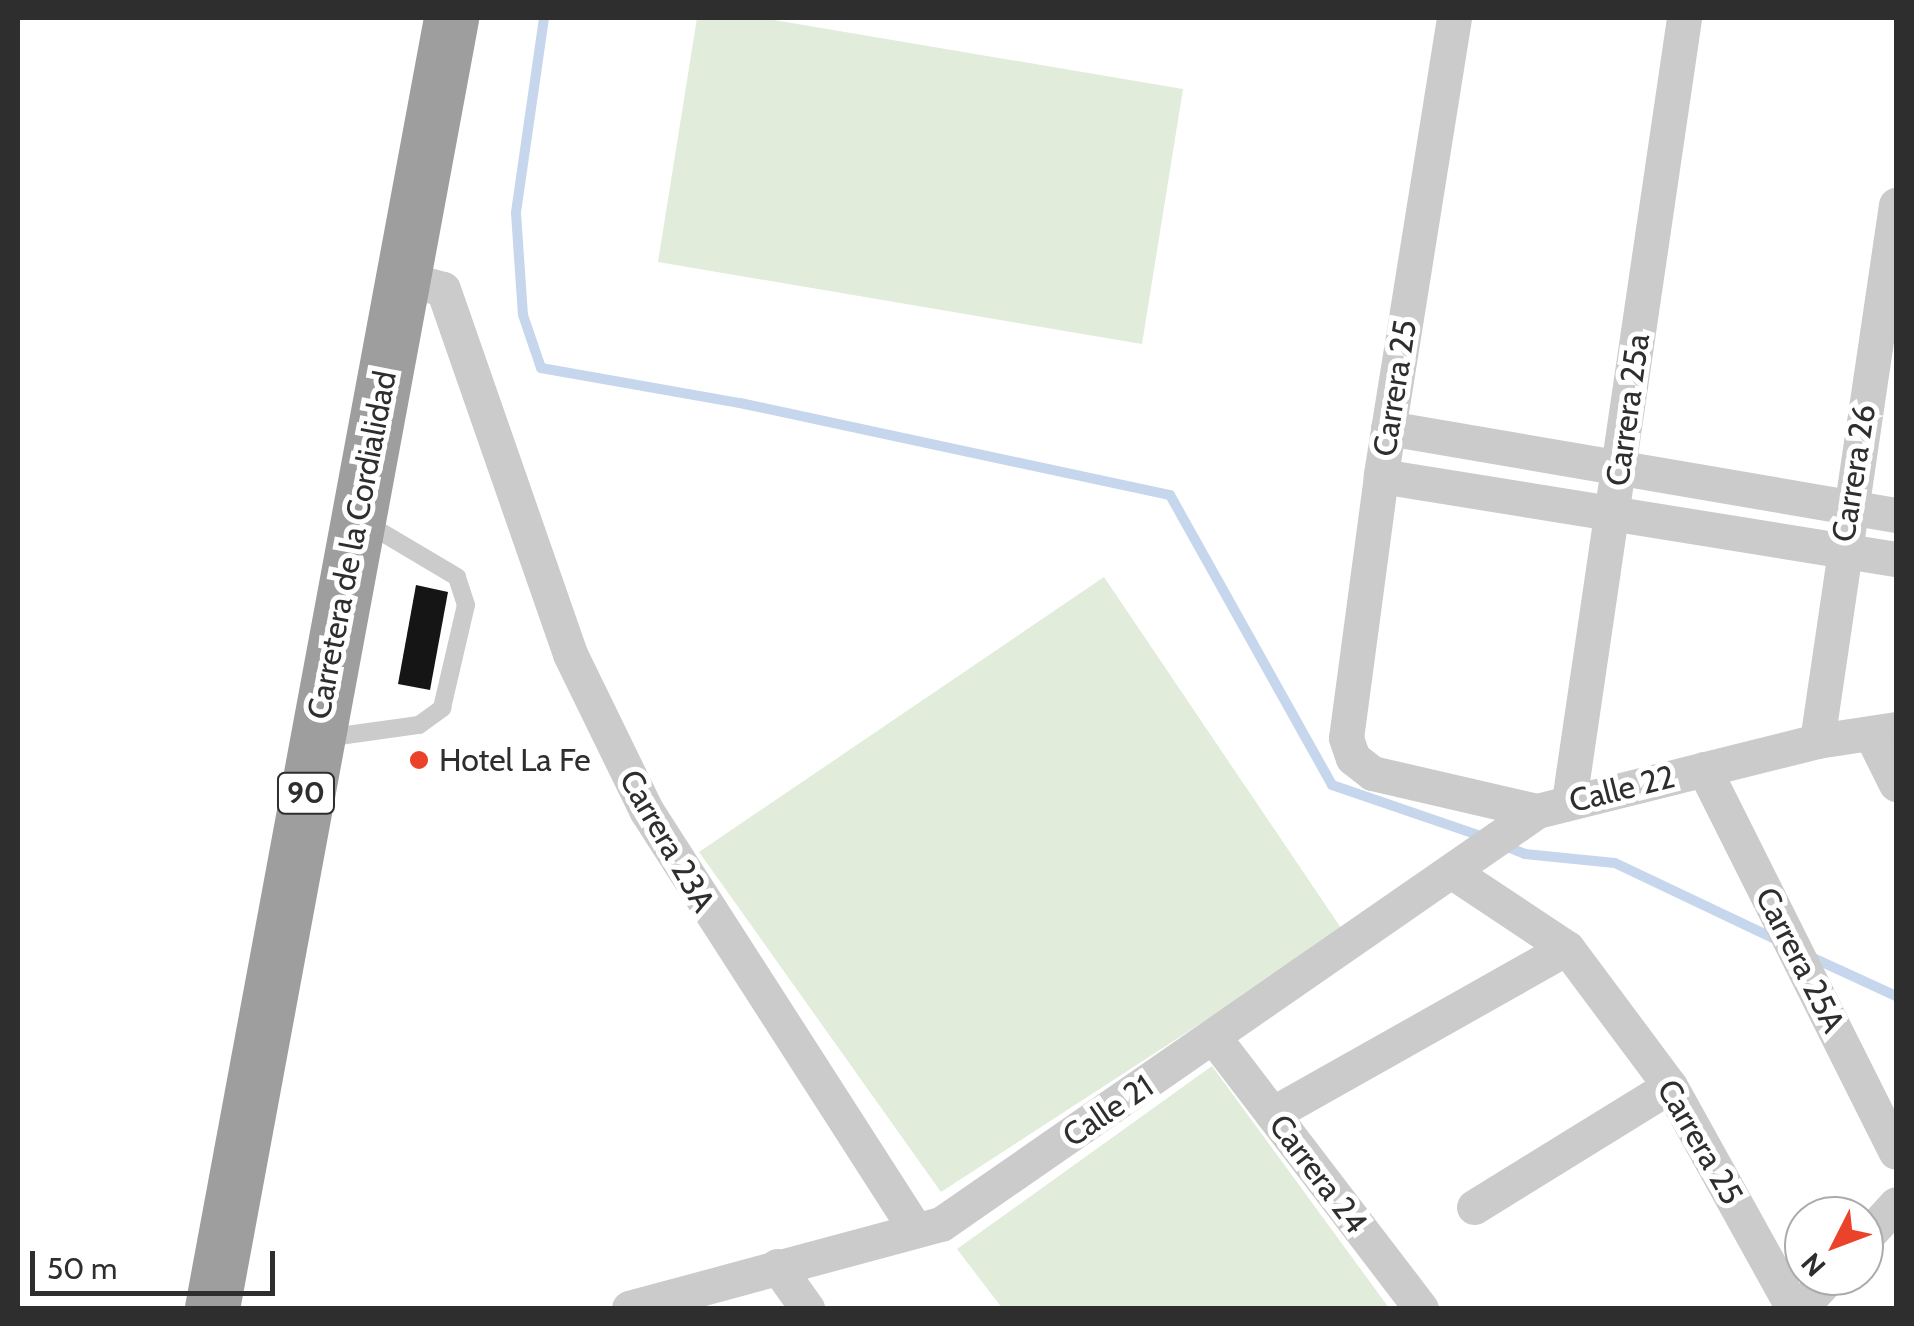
<!DOCTYPE html>
<html>
<head>
<meta charset="utf-8">
<style>
	body { margin:0 }
	#map { position:relative; width:1914px; height:1326px; overflow:hidden; background:#fff; font-family:Cabin,sans-serif }
	div>[style] { position:absolute }
	[style*='--x'] { left:calc(var(--x)*1px); top:calc(var(--y)*1px); width:calc(var(--w)*1px); rotate:calc(var(--a)*1deg) }
	.green>* { inset:0; background:#e1ecdb }
	.stream>* { height:10px; margin:-5px; padding:0 5px; transform-origin:5px; border-radius:5px; background:#c6d6ec }
	.building>* { inset:0; background:#151515 }
	.service>* { height:18px; margin:-9px; padding:0 9px; transform-origin:9px; border-radius:9px; background:#cbcbcb }
	.minor>* { height:35px; margin:-17.5px; padding:0 17.5px; transform-origin:17.5px; border-radius:17.5px; background:#cbcbcb }
	.trunk>* { height:55px; margin:-27.5px; padding:0 27.5px; transform-origin:27.5px; border-radius:27.5px; background:#9e9e9e }
	.dots>* { width:28px; height:28px; translate:-50% -50%; box-sizing:border-box; border:5px solid #fff; border-radius:50% }
	span { translate:-50% -50%; white-space:nowrap; text-align:center; line-height:1.15; -webkit-text-stroke:10px #fff; paint-order:stroke }
	.shield-label span { padding:2px 8px; background:#fff; border:2px solid; border-radius:8px; -webkit-text-stroke-width:0 }
	.shield-label { font-size:30px; color:#2e2e2e; font-weight:700 }
	.street-label { font-size:32px; color:#2e2e2e }
	.poi-label { font-size:32px; color:#2e2e2e }
	.left { translate:0 -50%; text-align:left }
	.frame { position:absolute; inset:0; border:20px solid #2e2e2e; pointer-events:none }
	.north { position:absolute; left:1784px; top:1196px; width:100px; height:100px; box-sizing:border-box; background:#fff; border:2px solid #ababab; border-radius:50%; rotate:228deg; font-size:28px; font-weight:700; line-height:40px; text-align:center; color:#2e2e2e }
	.north::after { content:''; display:block; margin:auto; width:35px; height:45px; background:#ea422b; clip-path:polygon(50% 0,100% 100%,50% 72%,0 100%) }
	.scale { position:absolute; left:30px; top:1251px; width:245px; height:45px; box-sizing:border-box; border:5px solid #2e2e2e; border-top:0; padding-left:12px; font-size:30px; line-height:35px; white-space:nowrap; color:#2e2e2e; -webkit-text-stroke:8px #fff; paint-order:stroke }
</style>
</head>
<body>
<div id="map">
	<div class="green">
		<i style="clip-path:polygon(697px 18px,762px 18px,1183px 89px,1142px 344px,658px 262px)"></i>
		<i style="clip-path:polygon(1104px 577px,1343px 931px,941px 1192px,699px 852px)"></i>
		<i style="clip-path:polygon(1212px 1066px,1389px 1308px,1002px 1308px,957px 1249px)"></i>
	</div>
	<div class="stream">
		<i style="--x:544;--y:18;--w:197;--a:98.2"></i>
		<i style="--x:516;--y:213;--w:102;--a:86.1"></i>
		<i style="--x:523;--y:315;--w:56;--a:71.2"></i>
		<i style="--x:541;--y:368;--w:202;--a:10"></i>
		<i style="--x:740;--y:403;--w:440;--a:12.1"></i>
		<i style="--x:1170;--y:495;--w:332;--a:60.8"></i>
		<i style="--x:1332;--y:785;--w:164;--a:18.9"></i>
		<i style="--x:1503;--y:845;--w:24;--a:22"></i>
		<i style="--x:1525;--y:854;--w:90;--a:5.7"></i>
		<i style="--x:1615;--y:863;--w:184;--a:25.4"></i>
		<i style="--x:1809;--y:956;--w:96;--a:24.7"></i>
	</div>
	<div class="building">
		<i style="clip-path:polygon(416px 585px,448px 592px,430px 690px,398px 684px)"></i>
	</div>
	<div class="service">
		<i style="--x:325;--y:738;--w:95;--a:-7.9"></i>
		<i style="--x:419;--y:725;--w:29;--a:-36"></i>
		<i style="--x:442;--y:708;--w:106;--a:-76.9"></i>
		<i style="--x:466;--y:605;--w:29;--a:-108"></i>
		<i style="--x:457;--y:577;--w:106;--a:-149.3"></i>
	</div>
	<div class="minor">
		<i style="--x:1454;--y:18;--w:464;--a:99.1"></i>
		<i style="--x:1381;--y:476;--w:264;--a:97.6"></i>
		<i style="--x:1346;--y:738;--w:21;--a:71"></i>
		<i style="--x:1353;--y:758;--w:24;--a:38"></i>
		<i style="--x:1372;--y:773;--w:169;--a:13"></i>
		<i style="--x:1537;--y:811;--w:289;--a:-14"></i>
		<i style="--x:1817;--y:741;--w:80;--a:-8.6"></i>
		<i style="--x:403;--y:278;--w:41;--a:15.4"></i>
		<i style="--x:443;--y:289;--w:386;--a:70.8"></i>
		<i style="--x:570;--y:654;--w:174;--a:64"></i>
		<i style="--x:646;--y:810;--w:496;--a:57.3"></i>
		<i style="--x:1388;--y:428;--w:515;--a:9.72"></i>
		<i style="--x:1381;--y:476;--w:522;--a:9.16"></i>
		<i style="--x:1871;--y:734;--w:56;--a:63.4"></i>
		<i style="--x:1817;--y:741;--w:542;--a:-81.62"></i>
		<i style="--x:1704;--y:769;--w:428;--a:63.4"></i>
		<i style="--x:1569;--y:801;--w:791;--a:-81.64"></i>
		<i style="--x:1454;--y:873;--w:136;--a:33.6"></i>
		<i style="--x:1567;--y:948;--w:172;--a:53.3"></i>
		<i style="--x:1670;--y:1086;--w:254;--a:61"></i>
		<i style="--x:1215;--y:1039;--w:339;--a:52.6"></i>
		<i style="--x:1272;--y:1114;--w:338;--a:-29.4"></i>
		<i style="--x:1474;--y:1207;--w:230;--a:-31.7"></i>
		<i style="--x:1864;--y:1239;--w:47;--a:-47.6"></i>
		<i style="--x:777;--y:1266;--w:52;--a:54.5"></i>
		<i style="--x:629;--y:1308;--w:323;--a:-15.1"></i>
		<i style="--x:941;--y:1224;--w:725;--a:-34.72"></i>
		<i style="--x:1800;--y:1308;--w:44;--a:-46.8"></i>
	</div>
	<div class="trunk">
		<i style="--x:212;--y:1308;--w:1312;--a:-79.5"></i>
	</div>
	<div class="dots">
		<i style="left:419px;top:760px;background:#ea422b"></i>
	</div>
	<div class="shield-label">
		<span style="left:306px;top:793px">90</span>
	</div>
	<div class="street-label">
		<span style="left:1395px;top:388px;rotate:-81deg">Carrera 25</span>
		<span style="left:1628px;top:410px;rotate:-82deg">Carrera 25a</span>
		<span style="left:1854px;top:473px;rotate:-81deg">Carrera 26</span>
		<span style="left:352px;top:545px;rotate:-79deg">Carretera de la Cordialidad</span>
		<span style="left:1622px;top:789px;rotate:-14deg">Calle 22</span>
		<span style="left:667px;top:841px;rotate:60deg">Carrera 23A</span>
		<span style="left:1800px;top:960px;rotate:63deg">Carrera 25A</span>
		<span style="left:1108px;top:1111px;rotate:-34deg">Calle 21</span>
		<span style="left:1700px;top:1142px;rotate:60deg">Carrera 25</span>
		<span style="left:1318px;top:1174px;rotate:53deg">Carrera 24</span>
	</div>
	<div class="poi-label">
		<span class="left" style="left:439px;top:760px">Hotel La Fe</span>
	</div>
	<div class="frame"></div>
	<div class="north">N</div>
	<div class="scale">50 m</div>
</div>
</body>
</html>
